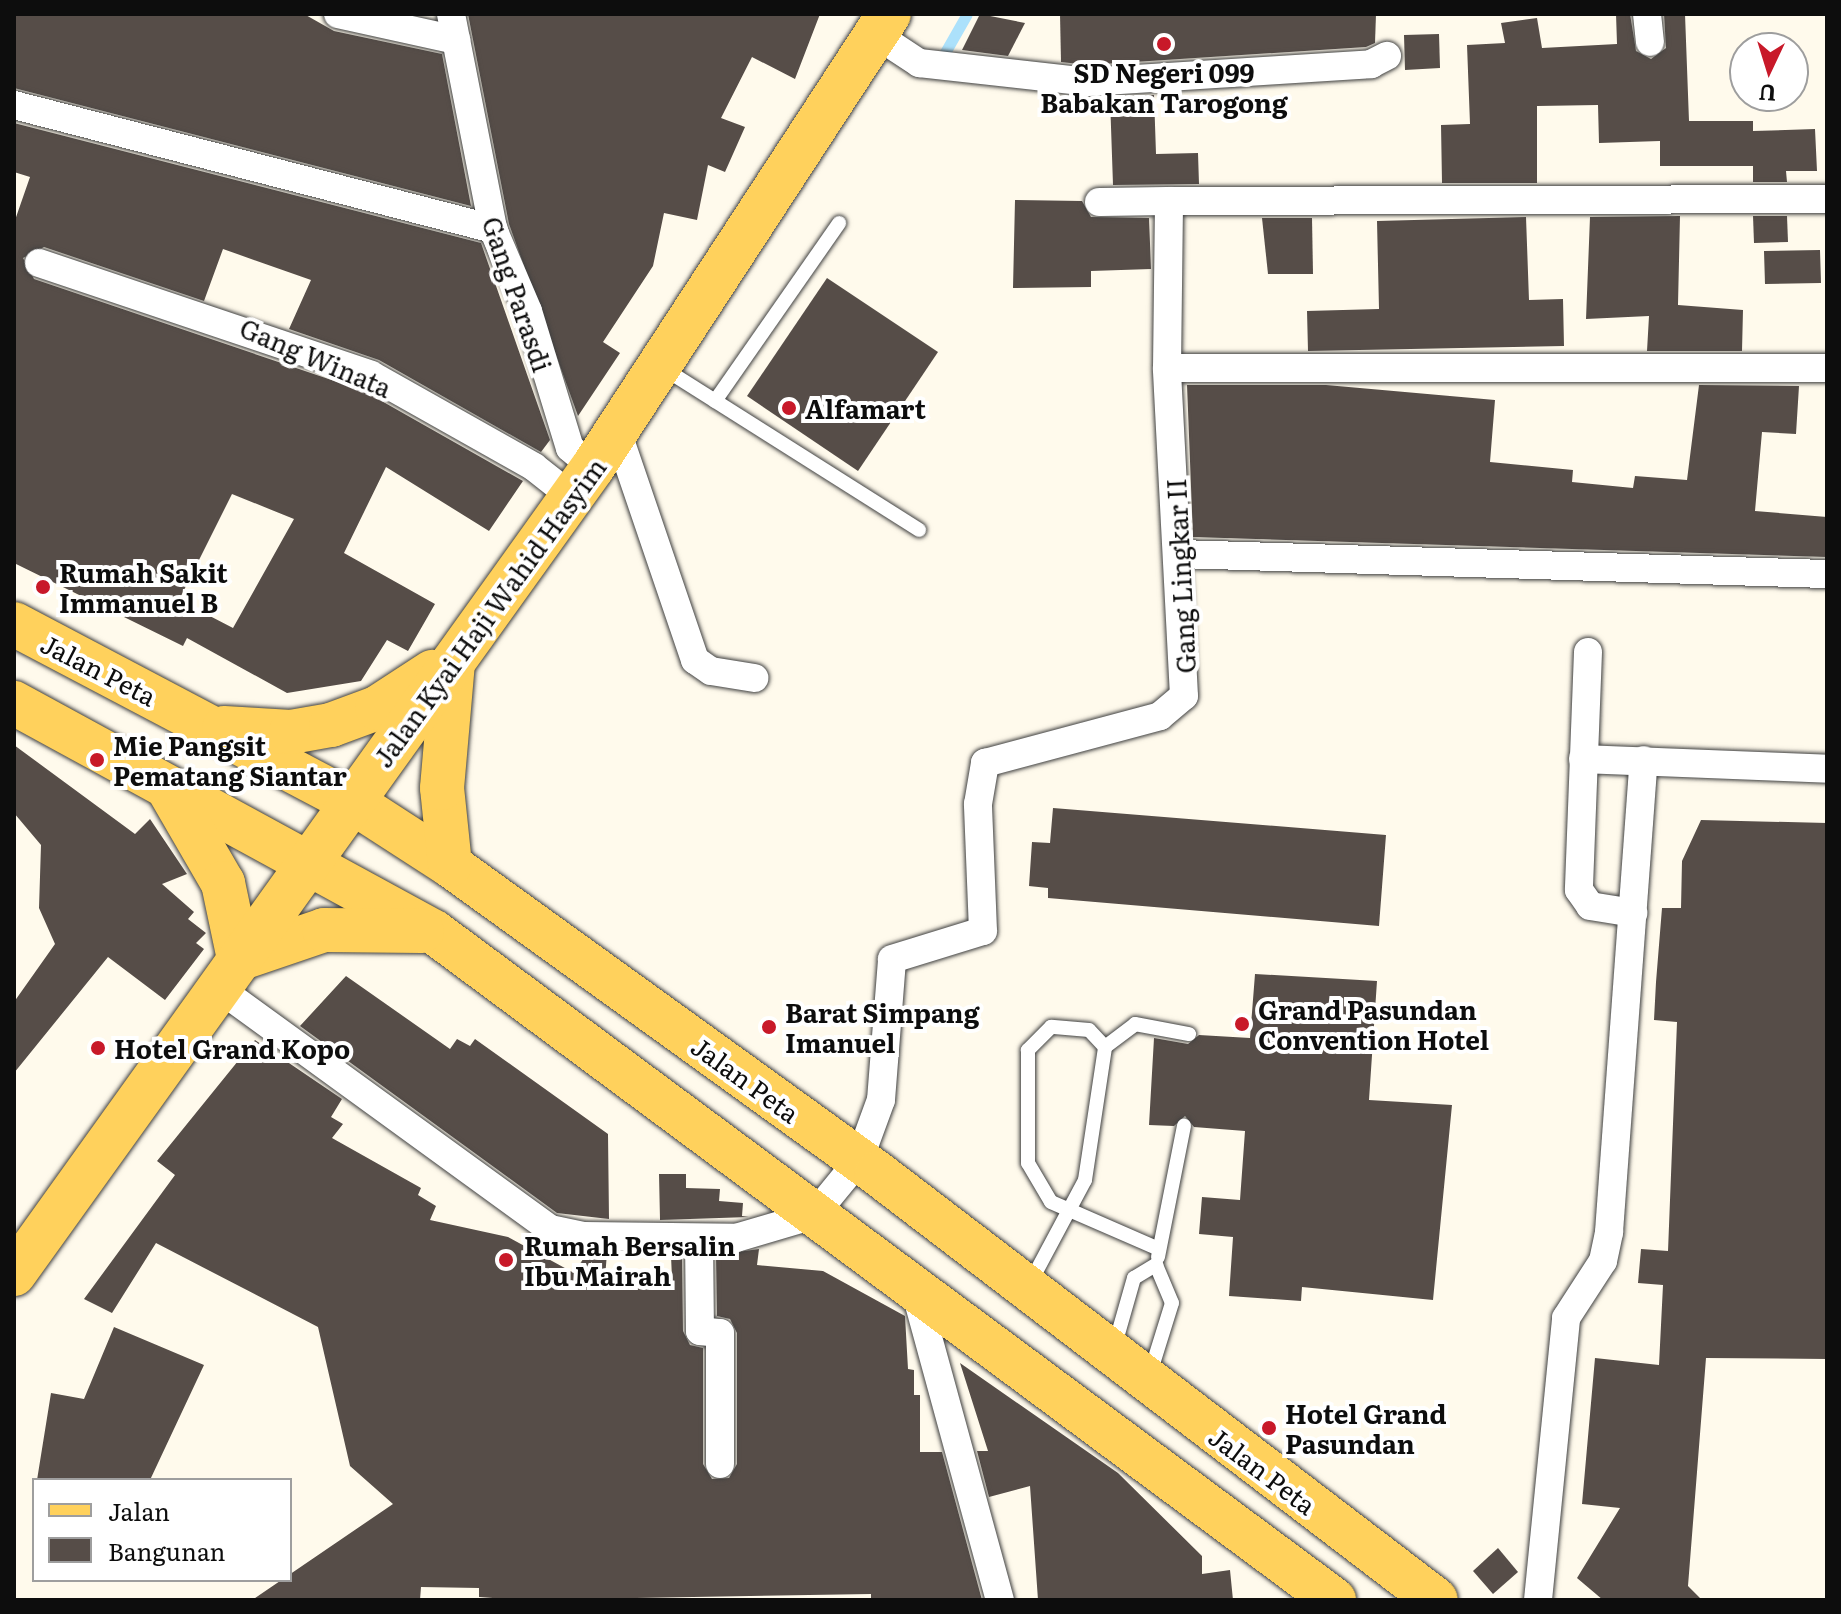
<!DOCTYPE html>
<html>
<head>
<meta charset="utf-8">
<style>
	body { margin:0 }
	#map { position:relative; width:1841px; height:1614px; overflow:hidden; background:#fffaec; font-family:Literata,serif }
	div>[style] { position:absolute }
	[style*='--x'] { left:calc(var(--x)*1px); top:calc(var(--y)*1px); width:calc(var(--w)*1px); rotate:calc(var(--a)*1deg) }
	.stream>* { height:11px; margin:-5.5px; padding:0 5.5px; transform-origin:5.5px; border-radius:5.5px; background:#ace1fb }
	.building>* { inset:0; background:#564d48 }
	.roads { filter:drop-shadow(0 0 2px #404040) drop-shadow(0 0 2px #404040) }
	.lane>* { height:14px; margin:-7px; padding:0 7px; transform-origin:7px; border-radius:7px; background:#fff }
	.street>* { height:28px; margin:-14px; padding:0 14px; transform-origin:14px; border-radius:14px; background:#fff }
	.primary>* { height:44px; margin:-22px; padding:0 22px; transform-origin:22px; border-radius:22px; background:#ffd15c }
	.dots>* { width:22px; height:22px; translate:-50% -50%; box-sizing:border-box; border:4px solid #fff; border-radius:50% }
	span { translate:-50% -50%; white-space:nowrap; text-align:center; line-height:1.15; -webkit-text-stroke:8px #fff; paint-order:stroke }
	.poi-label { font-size:26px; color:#0d0d0d; font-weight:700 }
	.left { translate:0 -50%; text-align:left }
	.street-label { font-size:26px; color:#0d0d0d }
	.frame { position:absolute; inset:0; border:16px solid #0d0d0d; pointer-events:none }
	.legend { position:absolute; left:32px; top:1478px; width:260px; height:104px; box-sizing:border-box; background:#fff; border:2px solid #9e9e9e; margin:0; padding:10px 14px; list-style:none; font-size:24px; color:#0d0d0d }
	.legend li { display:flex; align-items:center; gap:16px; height:40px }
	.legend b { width:40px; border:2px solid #9e9e9e }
	.north { position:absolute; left:1729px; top:32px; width:80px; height:80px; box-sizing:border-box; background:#fff; border:2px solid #9e9e9e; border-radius:50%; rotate:184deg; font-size:22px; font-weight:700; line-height:32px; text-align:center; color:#0d0d0d }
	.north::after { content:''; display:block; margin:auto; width:28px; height:36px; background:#c81929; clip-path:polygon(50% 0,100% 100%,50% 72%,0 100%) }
</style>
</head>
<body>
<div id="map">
	<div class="stream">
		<i style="--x:943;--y:56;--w:48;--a:-60.3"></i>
	</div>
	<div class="building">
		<i style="clip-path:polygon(14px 14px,304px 14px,334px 31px,442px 54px,471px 206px,14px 88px)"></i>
		<i style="clip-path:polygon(468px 14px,820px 14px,795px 79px,752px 57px,721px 118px,745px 127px,725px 172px,708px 165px,697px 220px,664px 213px,653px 266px,603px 342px,620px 353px,578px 416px,509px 224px)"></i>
		<i style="clip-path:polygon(980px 14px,1025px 23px,1008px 56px,962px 50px)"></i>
		<i style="clip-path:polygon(1060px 14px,1376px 14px,1375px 43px,1366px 47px,1088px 65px,1061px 62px)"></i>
		<i style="clip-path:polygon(1616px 14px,1630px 14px,1636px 51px,1651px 59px,1666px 48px,1664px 14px,1685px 14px,1689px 121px,1753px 121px,1753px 131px,1815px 129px,1817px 171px,1786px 171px,1787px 182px,1753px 182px,1753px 166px,1660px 166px,1660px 141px,1599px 143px,1598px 105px,1537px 106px,1537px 183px,1442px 183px,1441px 125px,1470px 124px,1467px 45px,1505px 43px,1501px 23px,1537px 18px,1542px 48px,1617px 44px)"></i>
		<i style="clip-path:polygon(1439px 34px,1440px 68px,1405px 70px,1404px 35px)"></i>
		<i style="clip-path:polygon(1154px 95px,1156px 154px,1198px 153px,1199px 184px,1113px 185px,1110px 98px)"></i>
		<i style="clip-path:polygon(evenodd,14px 123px,481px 243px,550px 440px,541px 452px,379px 360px,289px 329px,311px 280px,223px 249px,204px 301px,44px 247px,23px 258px,34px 279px,364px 391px,523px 481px,489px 531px,386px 467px,344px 553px,435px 604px,408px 651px,387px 640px,361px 681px,287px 693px,187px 638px,183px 646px,14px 563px,14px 223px,30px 177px,14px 172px,14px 123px,232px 494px,294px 519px,233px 628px,179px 600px,232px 494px)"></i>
		<i style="clip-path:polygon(1015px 200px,1082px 201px,1091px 217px,1149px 218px,1151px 269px,1091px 271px,1091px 287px,1013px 288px)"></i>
		<i style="clip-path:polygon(1680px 216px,1678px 305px,1743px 310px,1742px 351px,1647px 351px,1649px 316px,1586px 319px,1590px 217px)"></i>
		<i style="clip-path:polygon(1753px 216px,1787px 216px,1788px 242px,1754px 243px)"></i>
		<i style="clip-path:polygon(1526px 217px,1529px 300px,1563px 299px,1564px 346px,1308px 351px,1307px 311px,1379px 309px,1377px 221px)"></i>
		<i style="clip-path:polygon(1262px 218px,1312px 218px,1313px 274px,1268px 274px)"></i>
		<i style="clip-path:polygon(1820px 250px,1821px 283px,1765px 284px,1764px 251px)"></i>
		<i style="clip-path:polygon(827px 278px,938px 352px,858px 471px,747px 396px)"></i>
		<i style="clip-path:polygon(1187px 385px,1326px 385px,1495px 400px,1490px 462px,1573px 470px,1572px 482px,1633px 488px,1635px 476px,1687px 480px,1699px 385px,1799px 386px,1796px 434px,1762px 432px,1755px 511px,1827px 517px,1827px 557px,1193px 537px)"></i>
		<i style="clip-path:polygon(14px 745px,135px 834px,150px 819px,187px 874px,162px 884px,194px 912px,188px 919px,206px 933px,196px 943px,204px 949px,165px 1000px,108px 957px,14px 1073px,14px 1002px,55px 944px,39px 908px,41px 845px,14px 813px)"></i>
		<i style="clip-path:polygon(1053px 808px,1386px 835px,1379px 926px,1048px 898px,1048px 888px,1029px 886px,1032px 842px,1050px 843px)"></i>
		<i style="clip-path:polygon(1701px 820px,1827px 823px,1827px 1359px,1706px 1358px,1688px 1586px,1702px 1600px,1603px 1600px,1577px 1578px,1620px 1508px,1582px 1504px,1595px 1358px,1659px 1365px,1663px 1285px,1638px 1283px,1641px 1249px,1668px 1251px,1677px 1022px,1654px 1020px,1656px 982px,1662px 908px,1681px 908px,1682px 861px)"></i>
		<i style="clip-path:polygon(1255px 974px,1377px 981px,1369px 1100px,1452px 1105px,1433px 1300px,1302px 1287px,1301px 1301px,1229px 1296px,1233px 1237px,1199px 1234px,1202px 1197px,1240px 1200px,1245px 1131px,1194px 1127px,1185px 1116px,1174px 1126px,1149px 1125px,1154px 1038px,1188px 1044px,1199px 1035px,1250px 1038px)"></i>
		<i style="clip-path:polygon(346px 976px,450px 1049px,457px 1039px,470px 1046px,475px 1039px,608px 1134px,609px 1219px,557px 1213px,300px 1026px)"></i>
		<i style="clip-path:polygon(255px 1040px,342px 1099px,331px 1117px,343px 1124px,332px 1138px,421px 1188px,418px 1195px,436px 1206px,430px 1220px,508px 1237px,574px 1273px,587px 1253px,607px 1253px,604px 1290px,661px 1287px,661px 1278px,672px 1278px,671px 1256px,661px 1254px,682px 1254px,683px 1331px,690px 1345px,703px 1348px,703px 1464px,712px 1479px,729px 1478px,737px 1464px,737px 1333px,730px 1319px,717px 1316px,716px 1255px,759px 1249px,757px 1265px,823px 1271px,905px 1316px,908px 1369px,914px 1370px,914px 1395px,920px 1395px,920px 1452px,942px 1452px,982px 1600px,871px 1600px,871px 1594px,522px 1600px,479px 1597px,479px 1588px,421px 1587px,420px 1600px,252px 1600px,393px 1504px,350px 1466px,318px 1327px,156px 1243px,112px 1313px,84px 1299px,175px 1175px,157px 1161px)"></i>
		<i style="clip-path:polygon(659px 1174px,686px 1174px,686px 1188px,720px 1189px,719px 1201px,743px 1203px,742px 1216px,749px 1217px,660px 1220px)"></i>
		<i style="clip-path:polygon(114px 1327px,204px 1365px,150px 1480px,37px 1480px,51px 1393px,84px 1399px)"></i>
		<i style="clip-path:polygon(960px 1363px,1118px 1473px,1202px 1556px,1202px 1574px,1230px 1570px,1233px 1600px,1038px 1600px,1030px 1486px,989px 1497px,977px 1451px,988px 1451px)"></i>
		<i style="clip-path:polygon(1498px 1548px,1518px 1572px,1493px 1594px,1473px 1571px)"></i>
	</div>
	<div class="roads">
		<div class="lane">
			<i style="--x:663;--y:368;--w:303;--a:32.3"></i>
			<i style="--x:715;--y:401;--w:217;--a:-55.1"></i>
			<i style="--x:1105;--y:1047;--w:23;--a:-133"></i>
			<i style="--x:1089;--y:1030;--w:38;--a:-175"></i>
			<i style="--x:1051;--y:1027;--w:33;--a:135"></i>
			<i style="--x:1028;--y:1050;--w:113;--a:90"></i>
			<i style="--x:1028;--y:1163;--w:45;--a:59.5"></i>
			<i style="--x:1051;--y:1202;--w:118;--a:23.5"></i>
			<i style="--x:1158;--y:1257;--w:134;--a:-78.8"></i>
			<i style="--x:1029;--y:1285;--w:119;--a:-61.9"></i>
			<i style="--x:1085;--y:1180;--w:134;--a:-81.4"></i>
			<i style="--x:1105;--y:1047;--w:38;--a:-37"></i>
			<i style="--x:1135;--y:1024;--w:55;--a:10.5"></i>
			<i style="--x:1114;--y:1348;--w:73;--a:-74.1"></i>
			<i style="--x:1134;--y:1278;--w:26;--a:-31"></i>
			<i style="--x:1156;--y:1265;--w:41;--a:67.2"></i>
			<i style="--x:1172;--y:1303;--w:77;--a:107.3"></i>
		</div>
		<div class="street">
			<i style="--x:338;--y:14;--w:121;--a:12.4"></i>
			<i style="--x:451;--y:14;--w:219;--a:78.9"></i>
			<i style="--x:493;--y:229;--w:89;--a:66.9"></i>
			<i style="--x:528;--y:311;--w:143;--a:73"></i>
			<i style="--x:570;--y:448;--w:30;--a:40"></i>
			<i style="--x:1647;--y:14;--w:28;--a:84"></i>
			<i style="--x:875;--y:34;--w:53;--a:33.4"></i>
			<i style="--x:919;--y:63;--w:170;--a:6.4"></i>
			<i style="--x:1088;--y:82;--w:284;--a:-3.6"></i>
			<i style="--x:1371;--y:64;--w:18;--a:-27"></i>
			<i style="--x:14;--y:105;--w:495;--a:14.5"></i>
			<i style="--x:1099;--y:202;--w:70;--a:-0.8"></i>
			<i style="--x:39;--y:263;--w:350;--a:18.6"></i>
			<i style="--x:371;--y:375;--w:187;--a:29.4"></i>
			<i style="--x:534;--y:467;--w:48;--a:38.3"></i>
			<i style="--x:1167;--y:368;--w:660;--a:0"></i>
			<i style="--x:617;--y:431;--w:242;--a:71.2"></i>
			<i style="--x:695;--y:660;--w:19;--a:35"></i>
			<i style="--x:711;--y:671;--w:44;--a:9.2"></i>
			<i style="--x:1179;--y:554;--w:648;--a:1.77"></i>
			<i style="--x:1588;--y:652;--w:238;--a:92.2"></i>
			<i style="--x:1579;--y:890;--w:19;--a:55"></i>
			<i style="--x:1590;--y:906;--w:44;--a:9.2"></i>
			<i style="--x:1583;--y:759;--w:244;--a:2.3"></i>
			<i style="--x:217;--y:987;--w:412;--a:36"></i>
			<i style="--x:550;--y:1229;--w:34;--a:12"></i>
			<i style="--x:583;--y:1236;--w:153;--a:0.7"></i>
			<i style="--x:736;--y:1238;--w:81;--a:-16.4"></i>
			<i style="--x:814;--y:1215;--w:71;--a:-50.7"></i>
			<i style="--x:859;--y:1160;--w:64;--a:-69.9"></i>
			<i style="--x:881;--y:1100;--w:141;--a:-85.5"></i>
			<i style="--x:892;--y:959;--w:95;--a:-17.1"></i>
			<i style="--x:983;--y:931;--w:127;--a:-92.3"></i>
			<i style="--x:978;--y:804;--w:42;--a:-80.3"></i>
			<i style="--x:985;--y:763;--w:181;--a:-15"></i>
			<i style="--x:1160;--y:716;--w:31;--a:-40"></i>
			<i style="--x:1184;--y:696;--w:328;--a:-93"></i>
			<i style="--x:1167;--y:368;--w:167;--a:-89.3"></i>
			<i style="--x:1169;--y:201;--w:658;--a:-0.17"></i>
			<i style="--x:699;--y:1238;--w:93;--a:89.4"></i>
			<i style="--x:700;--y:1331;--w:20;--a:6"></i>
			<i style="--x:720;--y:1333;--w:131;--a:90"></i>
			<i style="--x:914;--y:1286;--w:326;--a:74.7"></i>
			<i style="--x:1538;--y:1600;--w:283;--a:-84.3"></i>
			<i style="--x:1566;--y:1318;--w:68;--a:-57"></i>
			<i style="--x:1603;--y:1261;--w:30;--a:-78"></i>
			<i style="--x:1609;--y:1232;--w:473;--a:-85.8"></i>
		</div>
		<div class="primary">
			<i style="--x:14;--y:624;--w:384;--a:27.8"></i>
			<i style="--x:354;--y:803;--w:114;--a:32.9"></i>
			<i style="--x:450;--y:865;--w:526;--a:35.8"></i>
			<i style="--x:877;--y:1173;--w:703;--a:37.37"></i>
			<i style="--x:14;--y:703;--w:478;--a:28.6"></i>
			<i style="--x:434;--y:932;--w:1121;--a:36.58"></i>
			<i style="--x:224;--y:728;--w:67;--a:3.4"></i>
			<i style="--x:291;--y:732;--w:41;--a:-9.9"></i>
			<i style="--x:331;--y:725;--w:49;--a:-20.3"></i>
			<i style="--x:377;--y:708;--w:66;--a:-33.2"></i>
			<i style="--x:169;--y:790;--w:108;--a:59.9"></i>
			<i style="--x:223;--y:883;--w:78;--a:78.1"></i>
			<i style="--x:450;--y:865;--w:77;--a:-95.9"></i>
			<i style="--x:442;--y:788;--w:126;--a:-85"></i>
			<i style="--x:239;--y:959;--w:90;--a:-18.8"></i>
			<i style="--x:324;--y:930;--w:98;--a:0.6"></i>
			<i style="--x:14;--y:1274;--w:993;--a:-54.34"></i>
			<i style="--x:593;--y:467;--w:541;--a:-56.84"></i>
		</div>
	</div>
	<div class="dots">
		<i style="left:1164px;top:44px;background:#c81929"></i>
		<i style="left:789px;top:408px;background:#c81929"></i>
		<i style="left:43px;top:587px;background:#c81929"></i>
		<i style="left:97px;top:760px;background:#c81929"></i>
		<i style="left:1242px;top:1024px;background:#c81929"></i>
		<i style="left:769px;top:1027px;background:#c81929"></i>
		<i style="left:98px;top:1048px;background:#c81929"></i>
		<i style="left:506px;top:1260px;background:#c81929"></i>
		<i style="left:1269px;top:1428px;background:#c81929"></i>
	</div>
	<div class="poi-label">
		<span style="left:1164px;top:87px">SD Negeri 099<br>Babakan Tarogong</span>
		<span class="left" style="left:805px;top:408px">Alfamart</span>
		<span class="left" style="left:59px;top:587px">Rumah Sakit<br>Immanuel B</span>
		<span class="left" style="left:113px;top:760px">Mie Pangsit<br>Pematang Siantar</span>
		<span class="left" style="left:1258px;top:1024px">Grand Pasundan<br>Convention Hotel</span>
		<span class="left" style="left:785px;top:1027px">Barat Simpang<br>Imanuel</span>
		<span class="left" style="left:114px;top:1048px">Hotel Grand Kopo</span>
		<span class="left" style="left:524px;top:1260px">Rumah Bersalin<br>Ibu Mairah</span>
		<span class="left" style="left:1285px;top:1428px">Hotel Grand<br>Pasundan</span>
	</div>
	<div class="street-label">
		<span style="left:518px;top:294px;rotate:71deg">Gang Parasdi</span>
		<span style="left:316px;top:357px;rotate:23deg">Gang Winata</span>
		<span style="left:1180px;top:576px;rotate:-93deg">Gang Lingkar II</span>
		<span style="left:489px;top:612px;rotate:-54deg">Jalan Kyai Haji Wahid Hasyim</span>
		<span style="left:99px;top:669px;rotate:27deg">Jalan Peta</span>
		<span style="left:746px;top:1079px;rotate:36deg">Jalan Peta</span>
		<span style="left:1263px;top:1470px;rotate:37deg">Jalan Peta</span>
	</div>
	<div class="frame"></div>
	<ul class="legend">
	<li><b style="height:10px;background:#ffd15c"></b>Jalan</li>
	<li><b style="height:22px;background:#564d48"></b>Bangunan</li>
	</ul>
	<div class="north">U</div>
</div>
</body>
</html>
